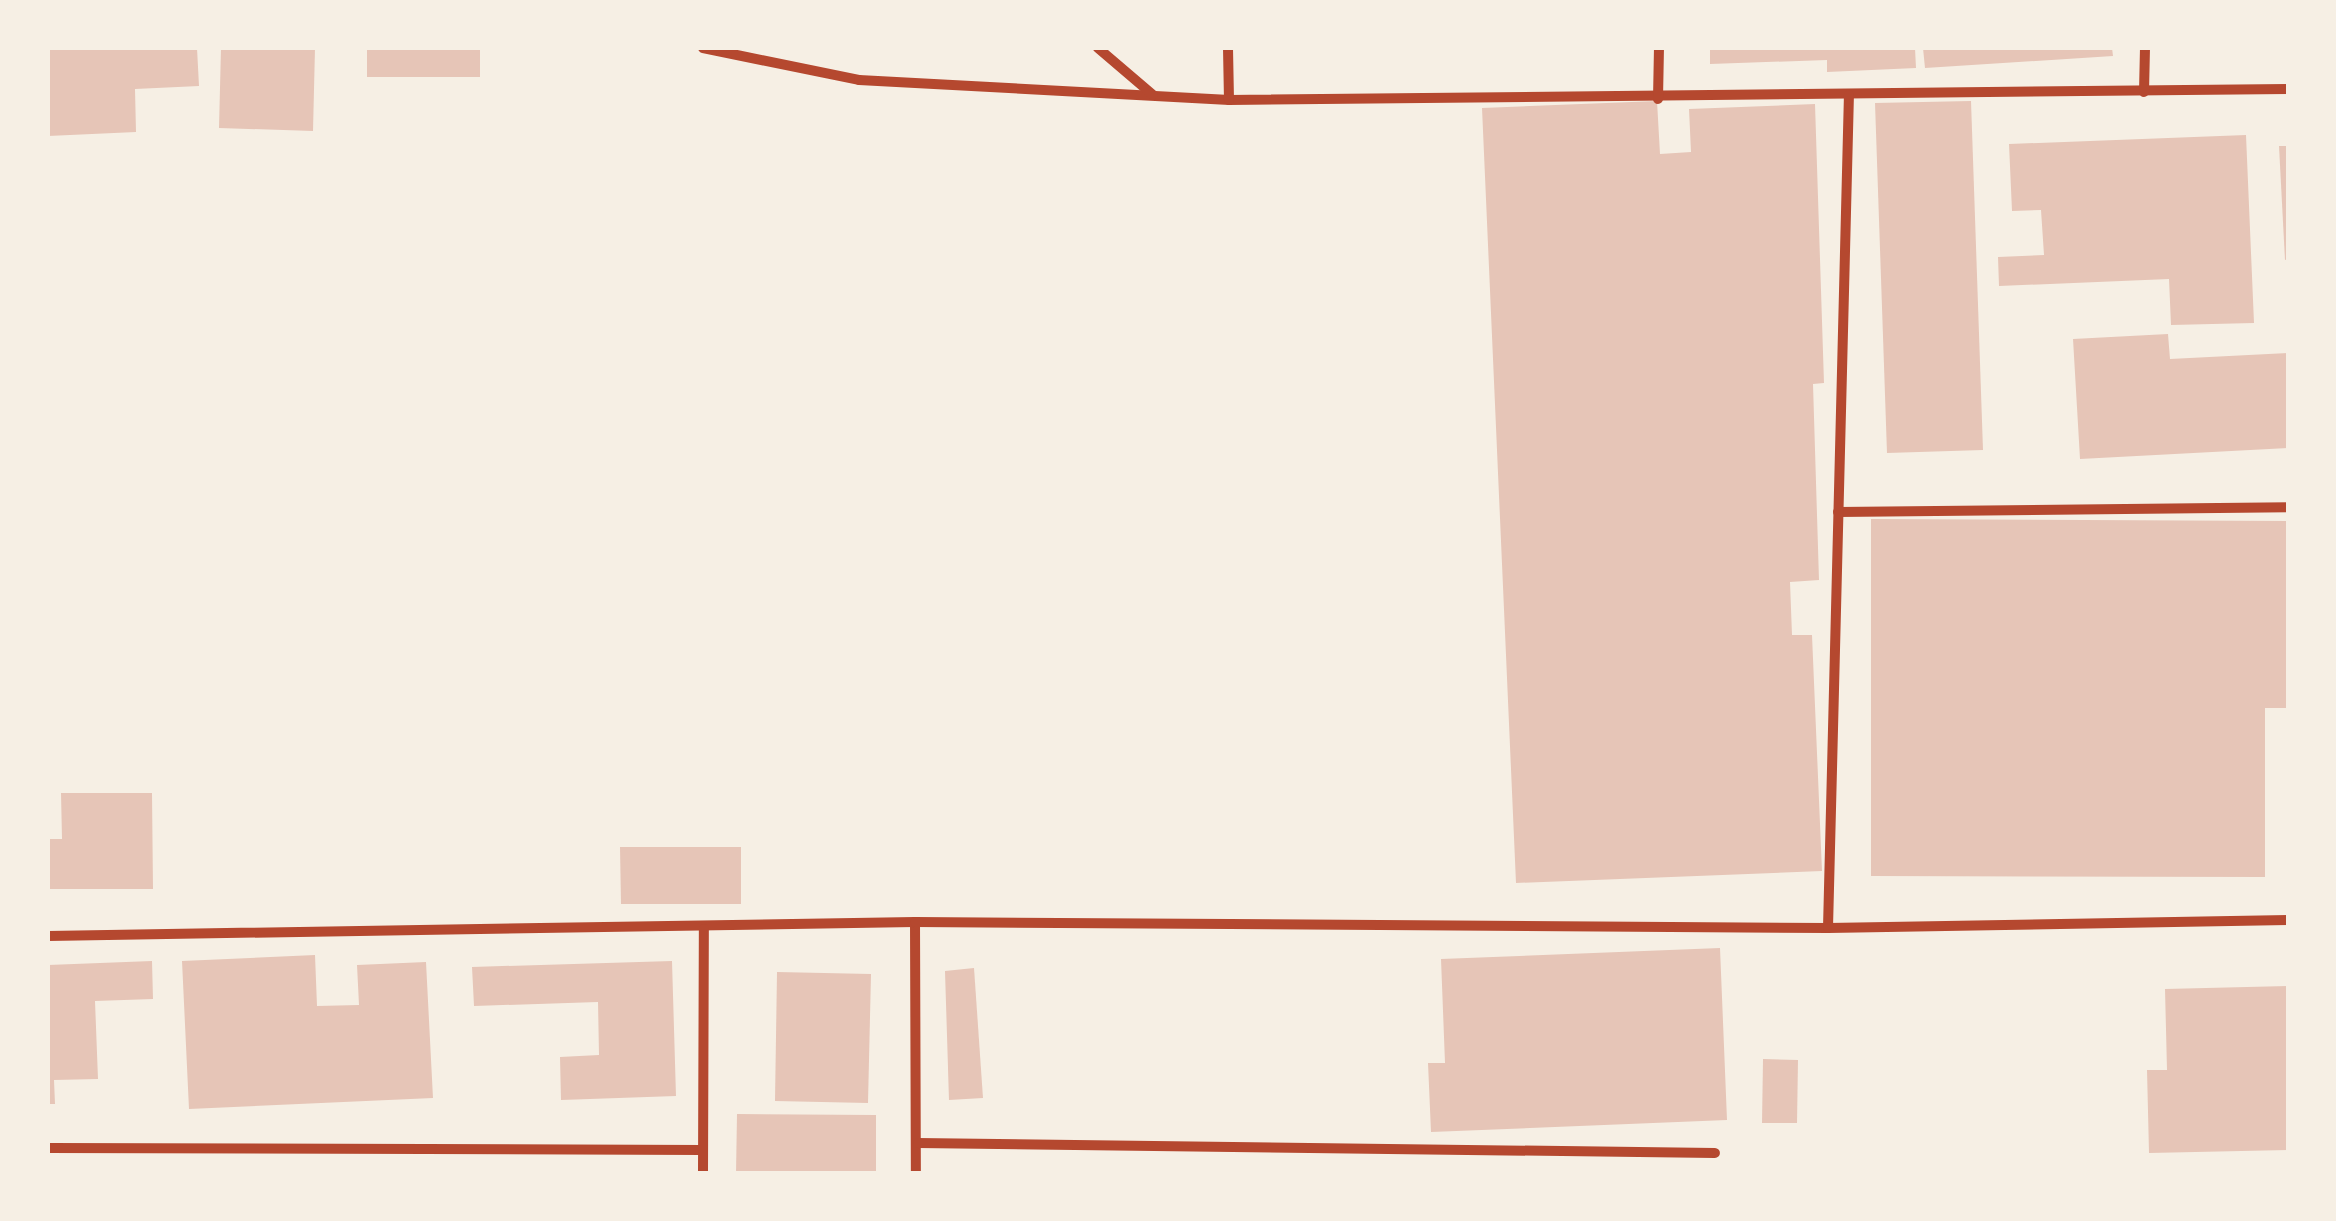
<!DOCTYPE html>
<html>
<head>
<meta charset="utf-8">
<style>
	body { margin:0 }
	#map { position:relative; width:2336px; height:1221px; overflow:hidden; background:#f6efe4; font-family:"Exo 2",sans-serif }
	div>[style] { position:absolute }
	[style*='--x'] { left:calc(var(--x)*1px); top:calc(var(--y)*1px); width:calc(var(--w)*1px); rotate:calc(var(--a)*1deg) }
	.building>* { inset:0; background:#e6c5b7 }
	.minor>* { height:10px; margin:-5px; padding:0 5px; transform-origin:5px; border-radius:5px; background:#b5482f }
	span { translate:-50% -50%; white-space:nowrap; text-align:center; line-height:1.15; -webkit-text-stroke:8px #f6efe4; paint-order:stroke }
	.frame { position:absolute; inset:0; border:50px solid #f6efe4; pointer-events:none }
</style>
</head>
<body>
<div id="map">
	<div class="building">
		<i style="clip-path:polygon(48px 48px,197px 48px,199px 86px,135px 89px,136px 132px,48px 136px)"></i>
		<i style="clip-path:polygon(221px 48px,315px 48px,313px 131px,219px 128px)"></i>
		<i style="clip-path:polygon(367px 48px,480px 48px,480px 77px,367px 77px)"></i>
		<i style="clip-path:polygon(1710px 48px,1915px 48px,1916px 68px,1827px 72px,1827px 60px,1710px 64px)"></i>
		<i style="clip-path:polygon(1923px 48px,2112px 48px,2113px 56px,1925px 68px)"></i>
		<i style="clip-path:polygon(1657px 101px,1660px 154px,1691px 152px,1689px 109px,1815px 104px,1824px 383px,1813px 384px,1819px 580px,1790px 582px,1792px 635px,1812px 635px,1822px 871px,1516px 883px,1482px 108px)"></i>
		<i style="clip-path:polygon(1971px 101px,1983px 450px,1887px 453px,1875px 103px)"></i>
		<i style="clip-path:polygon(2246px 135px,2254px 323px,2171px 325px,2169px 279px,1999px 286px,1998px 257px,2044px 255px,2041px 210px,2012px 211px,2009px 144px)"></i>
		<i style="clip-path:polygon(2279px 146px,2288px 146px,2288px 259px,2285px 260px)"></i>
		<i style="clip-path:polygon(2168px 334px,2170px 359px,2288px 353px,2288px 448px,2080px 459px,2073px 339px)"></i>
		<i style="clip-path:polygon(1871px 519px,2288px 521px,2288px 708px,2265px 708px,2265px 877px,1871px 876px)"></i>
		<i style="clip-path:polygon(61px 793px,152px 793px,153px 889px,48px 889px,48px 839px,62px 839px)"></i>
		<i style="clip-path:polygon(620px 847px,741px 847px,741px 904px,621px 904px)"></i>
		<i style="clip-path:polygon(1720px 948px,1727px 1120px,1431px 1132px,1428px 1063px,1445px 1063px,1441px 959px)"></i>
		<i style="clip-path:polygon(315px 955px,317px 1006px,359px 1005px,357px 965px,426px 962px,433px 1098px,189px 1109px,182px 961px)"></i>
		<i style="clip-path:polygon(152px 961px,153px 999px,95px 1001px,98px 1079px,54px 1080px,55px 1104px,48px 1104px,48px 965px)"></i>
		<i style="clip-path:polygon(672px 961px,676px 1096px,561px 1100px,560px 1057px,599px 1055px,598px 1002px,474px 1006px,472px 967px)"></i>
		<i style="clip-path:polygon(974px 968px,983px 1098px,949px 1100px,945px 971px)"></i>
		<i style="clip-path:polygon(777px 972px,871px 974px,868px 1103px,775px 1101px)"></i>
		<i style="clip-path:polygon(2288px 986px,2288px 1150px,2149px 1153px,2147px 1070px,2167px 1070px,2165px 989px)"></i>
		<i style="clip-path:polygon(1763px 1059px,1798px 1060px,1797px 1123px,1762px 1123px)"></i>
		<i style="clip-path:polygon(737px 1114px,876px 1115px,876px 1174px,736px 1174px)"></i>
	</div>
	<div class="minor">
		<i style="--x:703;--y:48;--w:159;--a:11.6"></i>
		<i style="--x:859;--y:80;--w:371;--a:3.1"></i>
		<i style="--x:1229;--y:100;--w:1059;--a:-0.6"></i>
		<i style="--x:1098;--y:48;--w:72;--a:40.5"></i>
		<i style="--x:1228;--y:48;--w:52;--a:88.9"></i>
		<i style="--x:2144;--y:92;--w:44;--a:-88.7"></i>
		<i style="--x:1658;--y:99;--w:51;--a:-88.9"></i>
		<i style="--x:1838;--y:512;--w:450;--a:-0.6"></i>
		<i style="--x:915;--y:922;--w:252;--a:89.8"></i>
		<i style="--x:1828;--y:928;--w:833;--a:-88.56"></i>
		<i style="--x:48;--y:936;--w:867;--a:-0.93"></i>
		<i style="--x:915;--y:922;--w:913;--a:0.38"></i>
		<i style="--x:1828;--y:928;--w:460;--a:-1"></i>
		<i style="--x:918;--y:1143;--w:797;--a:0.72"></i>
		<i style="--x:48;--y:1148;--w:655;--a:0.17"></i>
		<i style="--x:703;--y:1174;--w:245;--a:-89.8"></i>
	</div>
	<div class="frame"></div>
</div>
</body>
</html>
